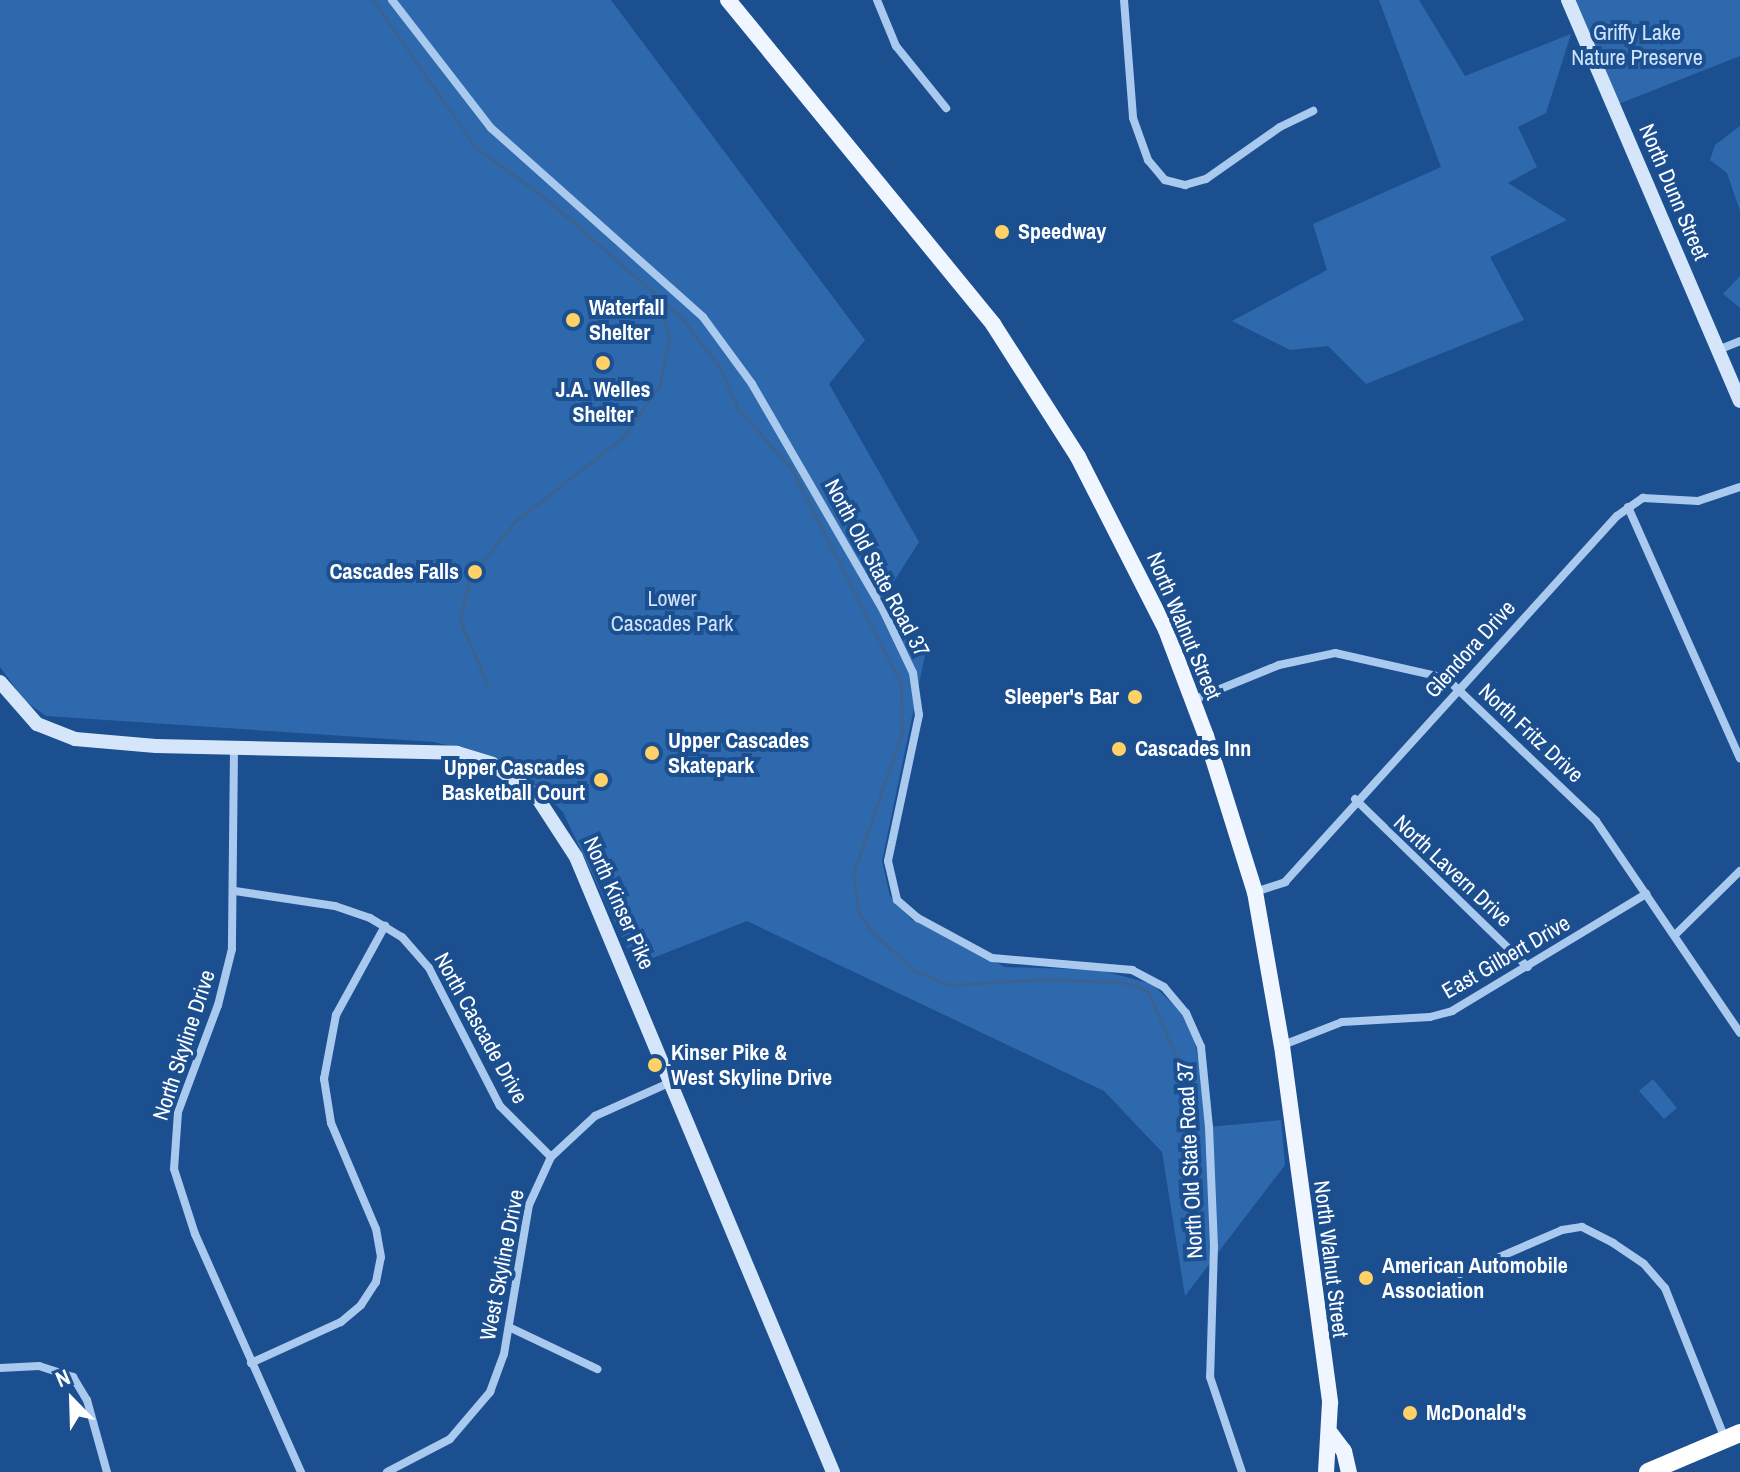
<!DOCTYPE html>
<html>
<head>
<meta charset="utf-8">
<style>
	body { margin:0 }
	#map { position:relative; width:1740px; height:1472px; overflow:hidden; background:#1b4f8f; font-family:"Archivo Narrow",sans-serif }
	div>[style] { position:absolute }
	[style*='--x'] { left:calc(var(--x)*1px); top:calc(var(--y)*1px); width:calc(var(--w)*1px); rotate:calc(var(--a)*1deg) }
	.green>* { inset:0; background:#2e69ad }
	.stream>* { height:3px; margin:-1.5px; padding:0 1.5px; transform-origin:1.5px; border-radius:1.5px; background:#3c6290 }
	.street>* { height:8px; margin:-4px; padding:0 4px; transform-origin:4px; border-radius:4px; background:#a9c9ee }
	.secondary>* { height:14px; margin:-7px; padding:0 7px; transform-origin:7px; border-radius:7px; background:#d6e6fa }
	.primary>* { height:16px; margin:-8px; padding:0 8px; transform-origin:8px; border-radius:8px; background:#f0f6ff }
	.highway>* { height:18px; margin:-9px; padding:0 9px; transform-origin:9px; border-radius:9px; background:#fff }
	.dots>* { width:22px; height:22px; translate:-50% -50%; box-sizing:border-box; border:4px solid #1b4f8f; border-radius:50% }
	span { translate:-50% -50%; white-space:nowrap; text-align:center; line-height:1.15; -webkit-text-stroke:8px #1b4f8f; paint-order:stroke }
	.park-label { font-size:22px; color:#cfe3fa }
	.street-label { font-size:22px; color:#fff }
	.poi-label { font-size:22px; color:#fff; font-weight:700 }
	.left { translate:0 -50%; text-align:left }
	.right { translate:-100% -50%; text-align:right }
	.north { position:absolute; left:32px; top:1360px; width:80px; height:80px; -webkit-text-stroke:6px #1b4f8f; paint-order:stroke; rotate:337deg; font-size:22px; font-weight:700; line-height:32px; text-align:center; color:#fff }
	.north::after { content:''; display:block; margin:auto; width:28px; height:36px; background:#fff; clip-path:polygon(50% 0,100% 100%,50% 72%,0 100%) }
</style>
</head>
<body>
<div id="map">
	<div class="green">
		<i style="clip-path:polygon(0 0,611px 0,865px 340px,829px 384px,919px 542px,889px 589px,925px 655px,882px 861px,890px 896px,911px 919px,1005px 967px,1100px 970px,1152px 984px,1183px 1014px,1194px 1036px,1209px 1127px,1281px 1120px,1285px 1165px,1185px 1296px,1162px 1152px,1104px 1091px,747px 921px,635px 965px,563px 812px,520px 769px,495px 757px,434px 742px,46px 716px,25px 701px,0 667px)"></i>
		<i style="clip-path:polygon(1379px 0,1419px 0,1465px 76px,1571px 34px,1546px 113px,1518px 127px,1537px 167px,1508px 183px,1567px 220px,1490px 257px,1524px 320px,1366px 384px,1328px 346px,1290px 350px,1232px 321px,1327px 270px,1313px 224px,1441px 167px)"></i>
		<i style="clip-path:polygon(1568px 0,1740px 0,1740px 56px,1616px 105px)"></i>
		<i style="clip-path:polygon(1740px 126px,1740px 211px,1727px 173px,1710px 160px,1715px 145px)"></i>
		<i style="clip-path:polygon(1740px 276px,1740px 308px,1723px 294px)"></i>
		<i style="clip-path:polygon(1653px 1079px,1677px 1108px,1664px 1119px,1639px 1091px)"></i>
	</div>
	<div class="stream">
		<i style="--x:373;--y:0;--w:179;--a:55.2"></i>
		<i style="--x:475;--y:147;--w:92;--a:36.1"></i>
		<i style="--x:549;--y:201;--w:177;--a:41.3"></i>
		<i style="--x:682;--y:318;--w:63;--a:52.8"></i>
		<i style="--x:720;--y:368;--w:45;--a:66.3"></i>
		<i style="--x:738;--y:409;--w:79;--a:48.1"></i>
		<i style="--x:791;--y:468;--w:242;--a:63"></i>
		<i style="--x:901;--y:684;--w:48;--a:88.8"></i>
		<i style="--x:902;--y:732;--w:150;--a:109"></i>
		<i style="--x:853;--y:874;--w:37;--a:82"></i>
		<i style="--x:858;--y:911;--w:24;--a:57"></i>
		<i style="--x:871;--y:931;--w:59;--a:42.3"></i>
		<i style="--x:915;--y:971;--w:37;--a:22"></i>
		<i style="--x:949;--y:985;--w:99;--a:-3.5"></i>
		<i style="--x:1048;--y:979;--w:80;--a:2.9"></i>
		<i style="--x:1128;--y:983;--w:22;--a:24"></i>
		<i style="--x:1148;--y:992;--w:80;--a:66.3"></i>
		<i style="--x:487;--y:684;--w:69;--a:-112.9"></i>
		<i style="--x:460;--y:620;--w:42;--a:-77.6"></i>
		<i style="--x:469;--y:579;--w:73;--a:-51.7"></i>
		<i style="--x:514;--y:522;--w:137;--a:-37.9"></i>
		<i style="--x:622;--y:438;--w:65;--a:-54.4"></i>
		<i style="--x:660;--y:385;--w:50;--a:-79.6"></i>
		<i style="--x:669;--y:336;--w:40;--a:-106"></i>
	</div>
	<div class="street">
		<i style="--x:392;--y:0;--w:162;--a:52.3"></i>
		<i style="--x:491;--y:128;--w:284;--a:41.7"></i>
		<i style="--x:703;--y:317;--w:83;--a:53.8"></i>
		<i style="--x:752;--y:384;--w:261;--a:59.9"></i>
		<i style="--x:883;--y:610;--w:70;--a:64.5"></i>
		<i style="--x:913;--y:673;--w:42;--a:81.9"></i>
		<i style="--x:919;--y:715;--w:149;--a:102"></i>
		<i style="--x:888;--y:861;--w:40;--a:77"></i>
		<i style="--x:897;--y:900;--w:28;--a:41"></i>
		<i style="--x:918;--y:918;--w:84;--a:28.4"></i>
		<i style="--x:992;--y:958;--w:141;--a:4.9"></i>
		<i style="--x:1132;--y:970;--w:36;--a:28"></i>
		<i style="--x:1164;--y:987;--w:34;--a:50"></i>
		<i style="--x:1186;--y:1013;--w:37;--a:66"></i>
		<i style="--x:1201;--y:1047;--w:80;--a:84.3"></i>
		<i style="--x:1209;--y:1127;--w:119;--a:87.6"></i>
		<i style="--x:1214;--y:1246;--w:131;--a:91.7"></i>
		<i style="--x:1210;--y:1377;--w:100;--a:71.4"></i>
		<i style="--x:877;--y:0;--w:50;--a:67.6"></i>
		<i style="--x:896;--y:46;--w:80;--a:51.1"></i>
		<i style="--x:1124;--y:0;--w:118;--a:85.6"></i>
		<i style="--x:1133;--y:118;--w:45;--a:70.3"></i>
		<i style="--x:1148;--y:160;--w:26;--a:50"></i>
		<i style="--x:1165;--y:180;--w:21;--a:14"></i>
		<i style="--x:1185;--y:185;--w:22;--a:-16"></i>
		<i style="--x:1206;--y:179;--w:90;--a:-35.1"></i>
		<i style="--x:1280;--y:127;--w:37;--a:-26"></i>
		<i style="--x:1718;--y:350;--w:24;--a:-22"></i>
		<i style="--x:1628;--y:507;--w:275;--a:66"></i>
		<i style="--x:1193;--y:700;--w:93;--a:-22.1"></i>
		<i style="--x:1279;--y:665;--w:57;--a:-12.1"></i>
		<i style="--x:1335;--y:653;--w:114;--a:12.7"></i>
		<i style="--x:1446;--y:678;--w:207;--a:43.6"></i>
		<i style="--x:1596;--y:821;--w:256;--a:55.8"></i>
		<i style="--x:234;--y:748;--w:201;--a:90.6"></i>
		<i style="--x:232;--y:949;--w:58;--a:104"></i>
		<i style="--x:218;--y:1005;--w:114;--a:110.5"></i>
		<i style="--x:178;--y:1112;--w:57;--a:94"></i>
		<i style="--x:174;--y:1169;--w:68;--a:72.1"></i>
		<i style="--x:195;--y:1234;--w:261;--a:66"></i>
		<i style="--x:1355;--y:799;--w:241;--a:44.2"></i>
		<i style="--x:235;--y:891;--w:101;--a:8.5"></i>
		<i style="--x:335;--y:906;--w:37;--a:19"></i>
		<i style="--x:370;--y:918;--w:37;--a:31"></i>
		<i style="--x:402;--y:937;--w:41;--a:48.9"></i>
		<i style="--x:429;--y:968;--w:155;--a:62.8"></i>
		<i style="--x:500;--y:1106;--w:72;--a:45"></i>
		<i style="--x:1255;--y:892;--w:32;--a:-18"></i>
		<i style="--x:1285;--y:882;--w:494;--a:-47.8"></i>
		<i style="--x:1617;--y:516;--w:32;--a:-35"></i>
		<i style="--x:1643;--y:498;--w:55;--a:3.1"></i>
		<i style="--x:1698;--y:501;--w:44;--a:-18.4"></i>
		<i style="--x:1675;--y:935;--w:91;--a:-44.6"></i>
		<i style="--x:1283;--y:1045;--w:63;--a:-21.3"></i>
		<i style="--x:1342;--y:1022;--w:88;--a:-3.3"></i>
		<i style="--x:1430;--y:1017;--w:23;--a:-15"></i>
		<i style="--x:1452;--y:1011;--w:227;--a:-31.1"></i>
		<i style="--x:1460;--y:1274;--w:111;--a:-23.3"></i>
		<i style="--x:1562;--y:1230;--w:20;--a:-9"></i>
		<i style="--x:1582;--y:1227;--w:35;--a:27"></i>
		<i style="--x:1613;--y:1243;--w:37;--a:34"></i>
		<i style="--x:1644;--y:1264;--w:32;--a:49"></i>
		<i style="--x:1665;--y:1288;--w:162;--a:68.3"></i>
		<i style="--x:509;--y:1327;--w:98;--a:25.5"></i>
		<i style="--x:251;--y:1363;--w:99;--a:-24.5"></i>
		<i style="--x:341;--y:1322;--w:26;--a:-40"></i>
		<i style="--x:361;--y:1305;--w:27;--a:-57"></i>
		<i style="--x:376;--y:1282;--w:25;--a:-79"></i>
		<i style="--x:381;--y:1257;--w:28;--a:-100"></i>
		<i style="--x:376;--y:1229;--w:115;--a:-113"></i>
		<i style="--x:331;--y:1123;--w:45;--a:-99"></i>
		<i style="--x:324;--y:1079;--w:65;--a:-79.4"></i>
		<i style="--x:336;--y:1015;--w:102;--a:-61.2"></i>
		<i style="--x:0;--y:1368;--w:39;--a:-3"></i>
		<i style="--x:39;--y:1366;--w:36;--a:18"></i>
		<i style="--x:73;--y:1377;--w:27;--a:59"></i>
		<i style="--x:87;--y:1400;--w:75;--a:74.5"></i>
		<i style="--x:387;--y:1472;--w:71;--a:-27.6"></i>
		<i style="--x:450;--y:1439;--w:62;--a:-49.6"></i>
		<i style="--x:490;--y:1392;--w:40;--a:-69.8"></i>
		<i style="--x:504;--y:1354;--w:151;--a:-80.5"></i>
		<i style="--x:529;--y:1205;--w:53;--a:-65.4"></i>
		<i style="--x:551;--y:1157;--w:60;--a:-43"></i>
		<i style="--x:595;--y:1116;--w:83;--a:-24.1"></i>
	</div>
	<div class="secondary">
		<i style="--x:1568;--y:0;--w:436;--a:66.8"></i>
		<i style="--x:0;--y:682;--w:56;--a:48.6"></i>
		<i style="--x:37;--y:724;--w:41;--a:21.5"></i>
		<i style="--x:75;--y:739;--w:81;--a:4.9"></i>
		<i style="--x:156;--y:746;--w:301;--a:1.3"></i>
		<i style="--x:457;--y:753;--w:37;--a:17"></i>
		<i style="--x:492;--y:764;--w:52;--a:34.9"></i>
		<i style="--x:535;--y:794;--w:75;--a:56.9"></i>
		<i style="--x:576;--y:857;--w:667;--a:67.32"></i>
	</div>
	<div class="primary">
		<i style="--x:728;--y:0;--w:419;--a:50.7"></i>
		<i style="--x:993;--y:324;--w:158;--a:57.4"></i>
		<i style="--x:1078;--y:457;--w:194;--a:63"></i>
		<i style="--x:1166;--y:630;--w:113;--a:69.3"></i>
		<i style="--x:1206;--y:736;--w:164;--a:72.6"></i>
		<i style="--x:1255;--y:892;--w:156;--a:80.1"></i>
		<i style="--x:1282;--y:1046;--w:360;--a:82.3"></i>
		<i style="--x:1330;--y:1403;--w:69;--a:93.3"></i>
		<i style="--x:1331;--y:1434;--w:21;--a:53"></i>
		<i style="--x:1344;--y:1451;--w:22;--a:77"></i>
	</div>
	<div class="highway">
		<i style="--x:1648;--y:1472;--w:100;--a:-23"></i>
	</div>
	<div class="dots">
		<i style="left:1002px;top:232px;background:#ffd166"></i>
		<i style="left:573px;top:320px;background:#ffd166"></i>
		<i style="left:603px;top:363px;background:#ffd166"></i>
		<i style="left:475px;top:572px;background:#ffd166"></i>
		<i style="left:1135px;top:697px;background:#ffd166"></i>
		<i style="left:1119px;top:749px;background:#ffd166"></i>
		<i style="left:652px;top:753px;background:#ffd166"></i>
		<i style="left:601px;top:780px;background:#ffd166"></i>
		<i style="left:655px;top:1065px;background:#ffd166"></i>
		<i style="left:1366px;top:1278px;background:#ffd166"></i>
		<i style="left:1410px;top:1413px;background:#ffd166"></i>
	</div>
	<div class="park-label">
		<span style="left:1637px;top:45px">Griffy Lake<br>Nature Preserve</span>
		<span style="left:672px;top:611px">Lower<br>Cascades Park</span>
	</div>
	<div class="street-label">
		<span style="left:1674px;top:192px;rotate:67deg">North Dunn Street</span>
		<span style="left:877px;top:568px;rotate:62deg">North Old State Road 37</span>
		<span style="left:1184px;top:626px;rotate:67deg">North Walnut Street</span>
		<span style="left:1470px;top:649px;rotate:-48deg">Glendora Drive</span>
		<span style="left:1531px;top:733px;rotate:43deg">North Fritz Drive</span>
		<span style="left:1453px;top:871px;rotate:43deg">North Lavern Drive</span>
		<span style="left:619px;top:903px;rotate:66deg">North Kinser Pike</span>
		<span style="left:1506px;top:957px;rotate:-30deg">East Gilbert Drive</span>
		<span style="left:481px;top:1028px;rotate:61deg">North Cascade Drive</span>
		<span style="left:184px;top:1045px;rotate:-72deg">North Skyline Drive</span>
		<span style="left:1190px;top:1160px;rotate:-93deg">North Old State Road 37</span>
		<span style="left:1331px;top:1259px;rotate:83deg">North Walnut Street</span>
		<span style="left:502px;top:1265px;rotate:-79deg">West Skyline Drive</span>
	</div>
	<div class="poi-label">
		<span class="left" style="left:1018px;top:232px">Speedway</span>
		<span class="left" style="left:589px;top:320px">Waterfall<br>Shelter</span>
		<span style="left:603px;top:402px">J.A. Welles<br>Shelter</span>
		<span class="right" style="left:459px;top:572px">Cascades Falls</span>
		<span class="right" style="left:1119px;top:697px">Sleeper's Bar</span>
		<span class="left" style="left:668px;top:753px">Upper Cascades<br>Skatepark</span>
		<span class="left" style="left:1135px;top:749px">Cascades Inn</span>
		<span class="right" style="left:585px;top:780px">Upper Cascades<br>Basketball Court</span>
		<span class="left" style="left:671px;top:1065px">Kinser Pike &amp;<br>West Skyline Drive</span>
		<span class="left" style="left:1382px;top:1278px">American Automobile<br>Association</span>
		<span class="left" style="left:1426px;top:1413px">McDonald's</span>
	</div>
	<div class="north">N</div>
</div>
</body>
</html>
